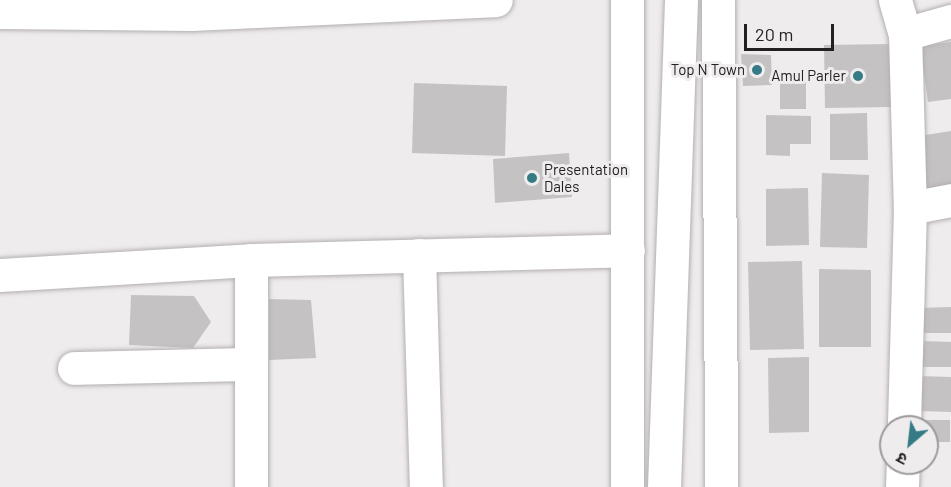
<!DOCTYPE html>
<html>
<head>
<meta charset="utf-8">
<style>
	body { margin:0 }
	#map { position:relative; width:951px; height:487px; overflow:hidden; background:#efecee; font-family:Barlow,"Noto Sans Devanagari",sans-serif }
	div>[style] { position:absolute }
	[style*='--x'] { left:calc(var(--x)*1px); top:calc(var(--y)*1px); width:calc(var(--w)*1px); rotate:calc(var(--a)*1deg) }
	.building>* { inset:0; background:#c5c2c4 }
	.roads { filter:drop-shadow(0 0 2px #b3afb1) drop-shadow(0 0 2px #b3afb1) }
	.minor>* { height:33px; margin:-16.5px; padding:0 16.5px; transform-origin:16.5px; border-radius:16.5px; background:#fff }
	.major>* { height:33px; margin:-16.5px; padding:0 16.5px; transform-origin:16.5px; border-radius:16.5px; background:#fff }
	.dots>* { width:16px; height:16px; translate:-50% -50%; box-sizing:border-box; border:3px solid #efecee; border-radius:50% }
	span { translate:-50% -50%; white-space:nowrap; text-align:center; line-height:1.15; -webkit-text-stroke:6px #efecee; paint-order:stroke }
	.poi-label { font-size:15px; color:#222021 }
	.right { translate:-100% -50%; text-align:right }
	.left { translate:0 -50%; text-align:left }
	.north { position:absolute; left:879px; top:415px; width:60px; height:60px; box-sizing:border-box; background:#efecee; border:2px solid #9d9a9c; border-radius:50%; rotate:208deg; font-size:16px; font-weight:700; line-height:24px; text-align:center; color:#222021 }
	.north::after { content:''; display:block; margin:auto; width:21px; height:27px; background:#347b86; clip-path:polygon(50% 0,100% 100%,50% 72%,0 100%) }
	.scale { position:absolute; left:744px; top:24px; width:90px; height:27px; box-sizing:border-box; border:3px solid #222021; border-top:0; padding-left:8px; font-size:18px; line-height:21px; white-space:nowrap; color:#222021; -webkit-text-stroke:4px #efecee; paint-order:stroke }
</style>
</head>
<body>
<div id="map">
	<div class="building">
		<i style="clip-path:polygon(951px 42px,951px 99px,928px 102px,920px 46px)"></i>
		<i style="clip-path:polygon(890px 44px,891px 107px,825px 108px,824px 45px)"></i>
		<i style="clip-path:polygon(741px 54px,771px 55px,772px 85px,743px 86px)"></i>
		<i style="clip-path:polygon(806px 80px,806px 109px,780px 109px,780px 81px)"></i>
		<i style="clip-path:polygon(414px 83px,507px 86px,505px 156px,412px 153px)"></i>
		<i style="clip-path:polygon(867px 113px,868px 160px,830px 160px,830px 114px)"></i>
		<i style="clip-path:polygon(766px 115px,811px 116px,811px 144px,790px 144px,790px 156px,766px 155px)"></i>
		<i style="clip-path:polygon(951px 131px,951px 195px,929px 199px,919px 136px)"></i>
		<i style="clip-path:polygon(569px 153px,572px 197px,495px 203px,493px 159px)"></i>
		<i style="clip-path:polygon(822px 173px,869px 175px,867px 248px,820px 247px)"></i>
		<i style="clip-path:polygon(808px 188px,809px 245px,766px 246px,766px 189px)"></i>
		<i style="clip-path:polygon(802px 261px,804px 349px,750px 350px,748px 262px)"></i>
		<i style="clip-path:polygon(819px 269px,871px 270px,871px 347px,819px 347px)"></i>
		<i style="clip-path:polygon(131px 295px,194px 296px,211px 322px,193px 348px,129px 345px)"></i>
		<i style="clip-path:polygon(269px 299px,311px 300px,316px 358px,269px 360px)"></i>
		<i style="clip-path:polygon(951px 307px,951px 333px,918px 333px,917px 308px)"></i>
		<i style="clip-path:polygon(922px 341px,951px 342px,951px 367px,922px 367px)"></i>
		<i style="clip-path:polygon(809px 357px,809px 432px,769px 433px,768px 358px)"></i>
		<i style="clip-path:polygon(918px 376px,951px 377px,951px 412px,918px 411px)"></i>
		<i style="clip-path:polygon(918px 420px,950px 420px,950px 442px,927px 442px,927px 427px,918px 427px)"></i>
	</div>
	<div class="roads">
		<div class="minor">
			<i style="--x:718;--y:0;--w:487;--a:89.6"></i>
			<i style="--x:895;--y:0;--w:35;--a:74"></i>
			<i style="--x:905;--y:34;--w:174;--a:88.4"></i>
			<i style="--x:910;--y:208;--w:219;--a:91.6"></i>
			<i style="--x:905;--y:34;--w:48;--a:-15.8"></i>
			<i style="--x:910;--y:208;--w:42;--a:-11"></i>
			<i style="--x:419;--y:255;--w:232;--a:88.3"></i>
			<i style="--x:251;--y:260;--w:227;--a:90"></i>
			<i style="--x:0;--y:275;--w:251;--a:-3.4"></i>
			<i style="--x:251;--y:260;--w:377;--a:-1.5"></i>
			<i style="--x:74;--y:368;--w:177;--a:-1.3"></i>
			<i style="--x:627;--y:487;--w:487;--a:-90"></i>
			<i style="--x:664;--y:487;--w:487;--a:-88"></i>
			<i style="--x:902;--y:487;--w:24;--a:-88"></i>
		</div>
		<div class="major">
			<i style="--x:0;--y:12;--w:191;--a:0.6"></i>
			<i style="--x:191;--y:14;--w:305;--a:-2.6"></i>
		</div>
	</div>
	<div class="dots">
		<i style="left:757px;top:70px;background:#347b86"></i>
		<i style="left:858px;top:76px;background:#347b86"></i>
		<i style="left:532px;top:178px;background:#347b86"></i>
	</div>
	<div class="poi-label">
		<span class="right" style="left:745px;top:70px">Top N Town</span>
		<span class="right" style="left:846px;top:76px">Amul Parler</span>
		<span class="left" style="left:544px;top:178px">Presentation<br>Dales</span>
	</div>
	<div class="north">उ</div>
	<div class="scale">20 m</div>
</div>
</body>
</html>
